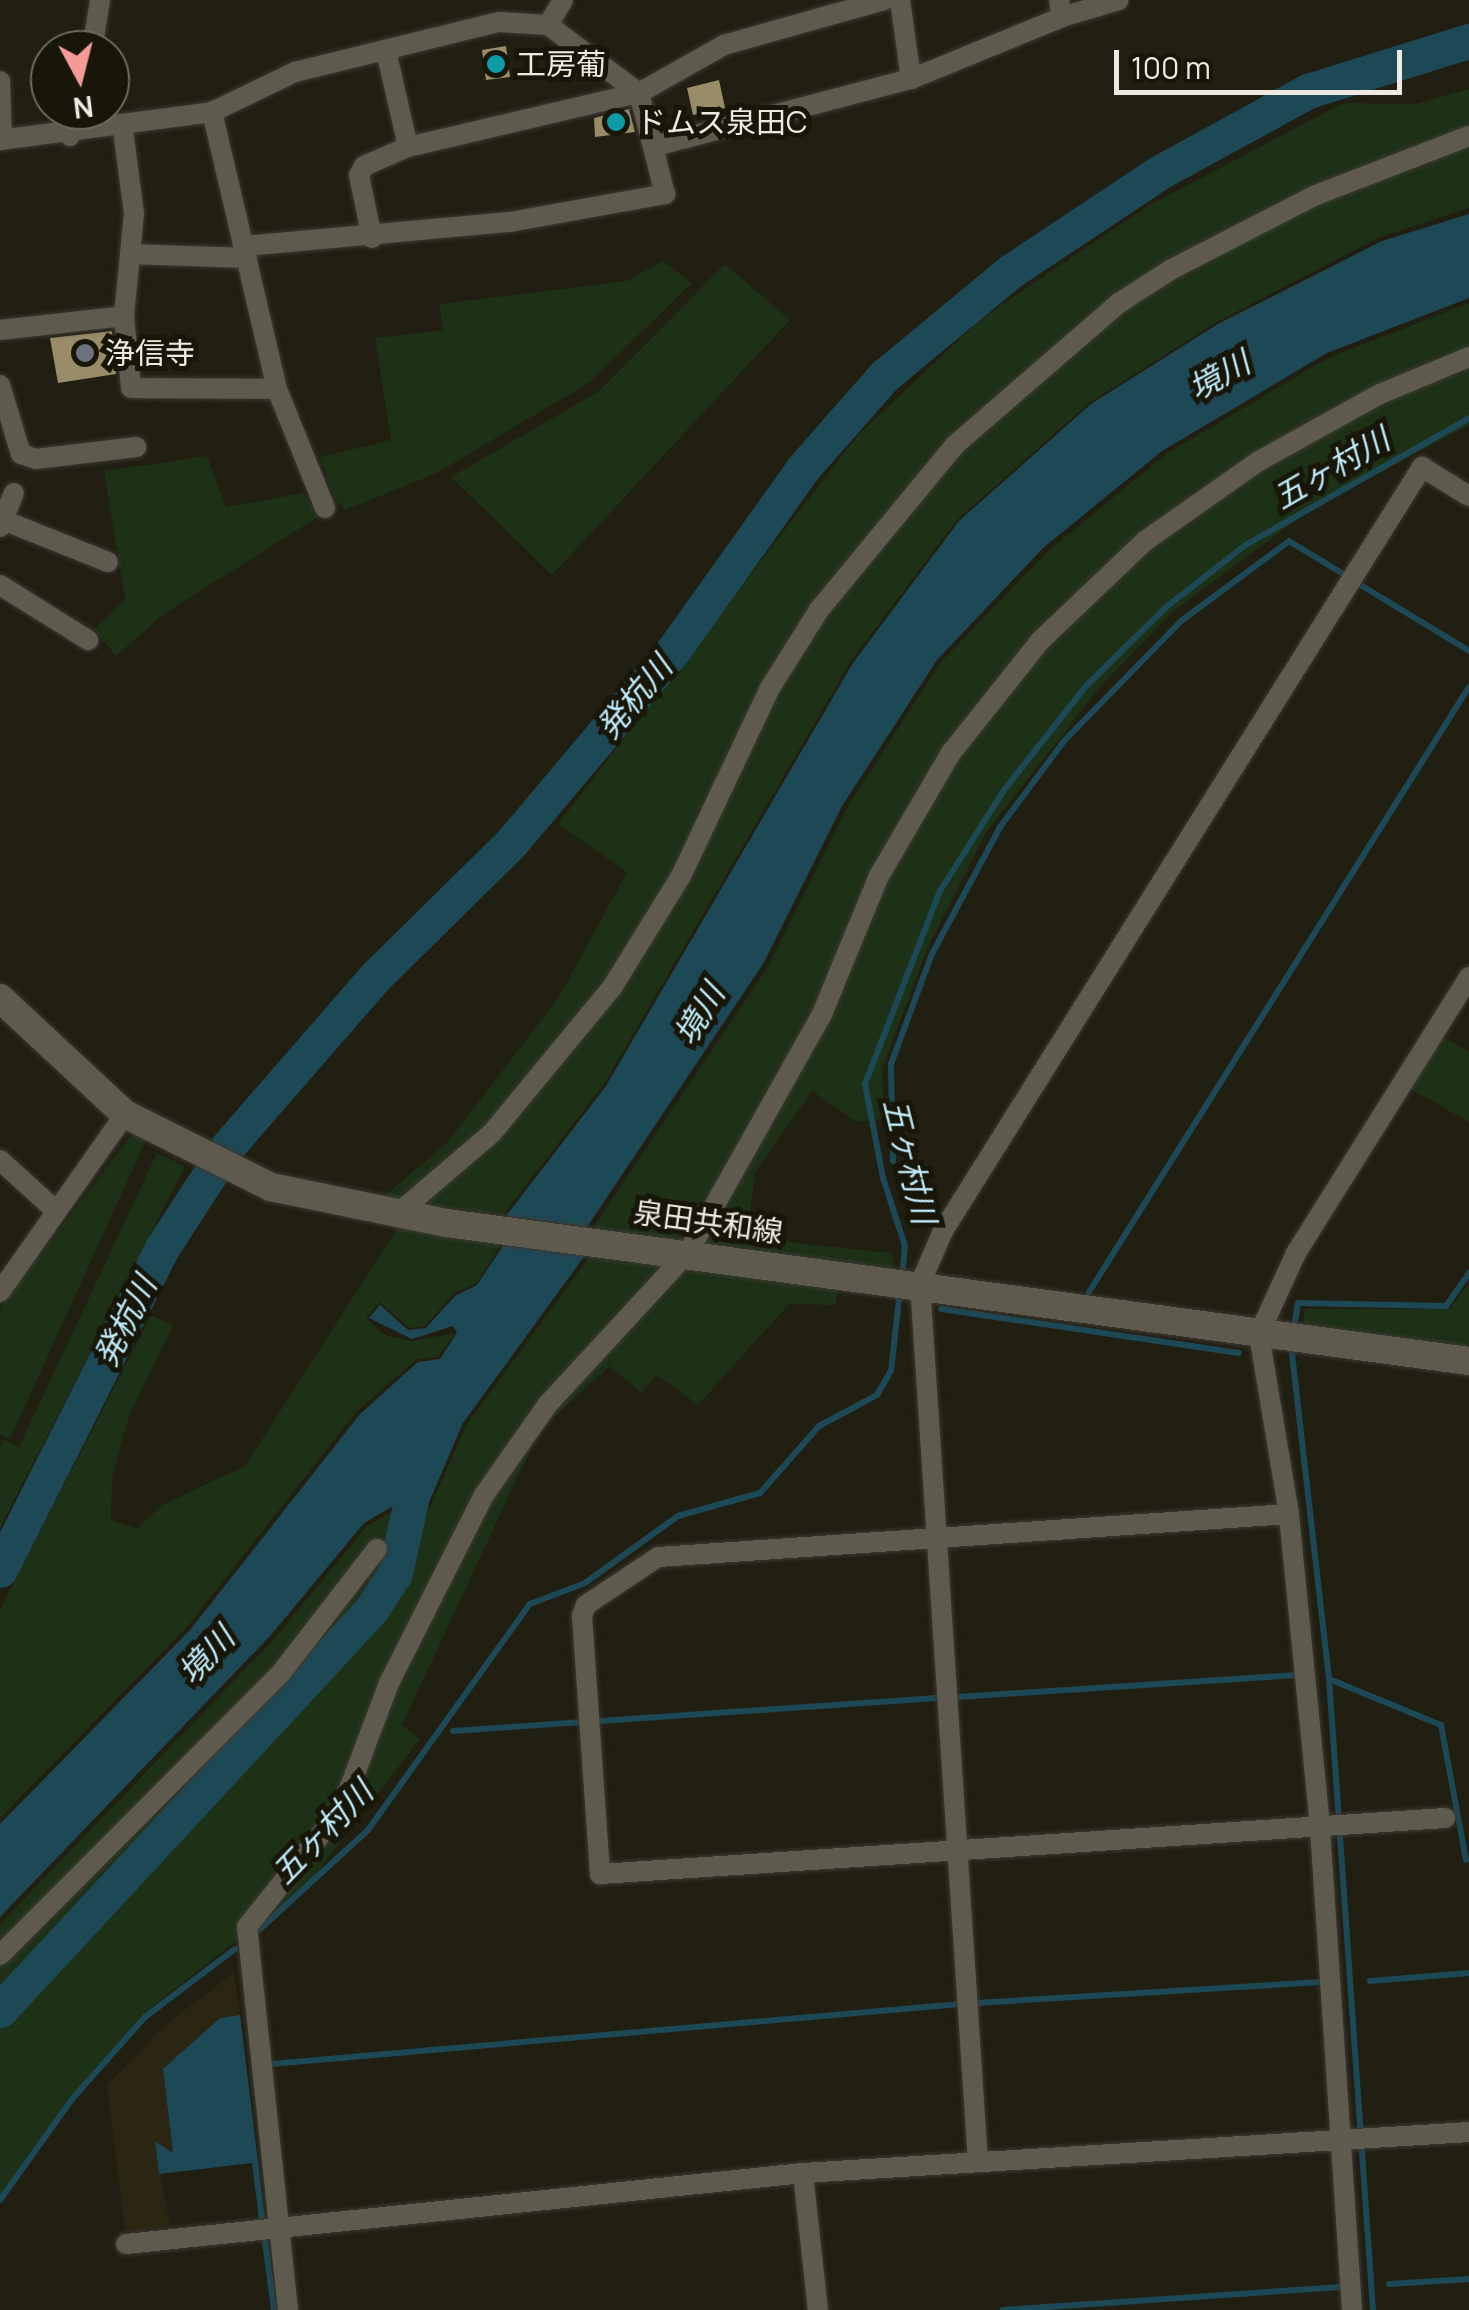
<!DOCTYPE html>
<html>
<head>
<meta charset="utf-8">
<style>
	body { margin:0 }
	#map { position:relative; width:1469px; height:2310px; overflow:hidden; background:#211e12; font-family:Manrope,"Noto Sans JP",sans-serif }
	div>[style] { position:absolute }
	[style*='--x'] { left:calc(var(--x)*1px); top:calc(var(--y)*1px); width:calc(var(--w)*1px); rotate:calc(var(--a)*1deg) }
	.built>* { inset:0; background:#2b2614 }
	.green>* { inset:0; background:#1d3117 }
	.water>* { inset:0; background:#1d4957 }
	.stream>* { height:6px; margin:-3px; padding:0 3px; transform-origin:3px; border-radius:3px; background:#1d4957 }
	.river>* { height:35px; margin:-17.5px; padding:0 17.5px; transform-origin:17.5px; border-radius:17.5px; background:#1d4957 }
	.building>* { inset:0; background:#988d68 }
	.roads { filter:drop-shadow(0 0 2px #3c3a32) drop-shadow(0 0 2px #3c3a32) }
	.minor>* { height:20px; margin:-10px; padding:0 10px; transform-origin:10px; border-radius:10px; background:#5e5a4d }
	.secondary>* { height:28px; margin:-14px; padding:0 14px; transform-origin:14px; border-radius:14px; background:#5e5a4d }
	.dots>* { width:28px; height:28px; translate:-50% -50%; box-sizing:border-box; border:5px solid #181509; border-radius:50% }
	span { translate:-50% -50%; white-space:nowrap; text-align:center; line-height:1.15; -webkit-text-stroke:10px #181509; paint-order:stroke }
	.poi-label { font-size:30px; color:#eceae2 }
	.left { translate:0 -50%; text-align:left }
	.street-label { font-size:30px; color:#eceae2 }
	.water-label { font-size:32px; color:#bfebfa; font-style:italic }
	.north { position:absolute; left:30px; top:30px; width:100px; height:100px; box-sizing:border-box; background:#181509; border:2px solid #6d6a60; border-radius:50%; rotate:173deg; font-size:28px; font-weight:700; line-height:40px; text-align:center; color:#eceae2 }
	.north::after { content:''; display:block; margin:auto; width:35px; height:45px; background:#f59b97; clip-path:polygon(50% 0,100% 100%,50% 72%,0 100%) }
	.scale { position:absolute; left:1114px; top:50px; width:288px; height:45px; box-sizing:border-box; border:5px solid #eceae2; border-top:0; padding-left:12px; font-size:30px; line-height:35px; white-space:nowrap; color:#eceae2; -webkit-text-stroke:8px #181509; paint-order:stroke }
</style>
</head>
<body>
<div id="map">
	<div class="built">
		<i style="clip-path:polygon(234px 1972px,240px 2015px,220px 2018px,163px 2069px,173px 2153px,155px 2142px,170px 2226px,125px 2232px,107px 2085px,162px 2028px)"></i>
	</div>
	<div class="green">
		<i style="clip-path:polygon(1469px 89px,1469px 208px,1380px 237px,1217px 322px,1089px 403px,957px 520px,851px 661px,604px 1084px,503px 1215px,381px 1199px,447px 1143px,559px 997px,627px 872px,558px 824px,858px 435px,981px 319px,1148px 206px,1343px 103px,1415px 104px)"></i>
		<i style="clip-path:polygon(663px 261px,692px 283px,590px 382px,437px 473px,345px 510px,335px 499px,320px 457px,391px 440px,375px 338px,443px 330px,439px 304px,627px 281px)"></i>
		<i style="clip-path:polygon(725px 264px,790px 320px,552px 575px,451px 477px,599px 391px)"></i>
		<i style="clip-path:polygon(1469px 303px,1469px 425px,1307px 512px,1171px 613px,1100px 687px,987px 831px,928px 947px,882px 1070px,884px 1119px,857px 1122px,812px 1091px,755px 1173px,748px 1228px,794px 1243px,892px 1253px,894px 1272px,593px 1228px,769px 965px,846px 809px,941px 662px,1047px 552px,1166px 454px,1328px 358px)"></i>
		<i style="clip-path:polygon(207px 456px,226px 507px,303px 493px,318px 517px,165px 613px,116px 656px,94px 629px,125px 599px,104px 471px)"></i>
		<i style="clip-path:polygon(1442px 1036px,1469px 1052px,1469px 1122px,1409px 1088px)"></i>
		<i style="clip-path:polygon(135px 1130px,147px 1138px,10px 1439px,0 1435px,0 1308px)"></i>
		<i style="clip-path:polygon(157px 1153px,185px 1166px,0 1528px,0 1447px,4px 1440px,19px 1447px)"></i>
		<i style="clip-path:polygon(398px 1227px,502px 1243px,477px 1283px,454px 1293px,425px 1326px,409px 1328px,380px 1302px,366px 1318px,386px 1336px,413px 1341px,455px 1333px,438px 1357px,417px 1359px,357px 1411px,187px 1627px,0 1818px,0 1610px,151px 1315px,173px 1325px,129px 1416px,112px 1478px,111px 1520px,137px 1529px,162px 1505px,245px 1466px)"></i>
		<i style="clip-path:polygon(591px 1255px,839px 1286px,835px 1305px,789px 1304px,698px 1405px,657px 1375px,641px 1393px,610px 1366px,539px 1431px,402px 1725px,420px 1739px,305px 1888px,145px 2012px,69px 2098px,0 2200px,0 1924px,275px 1638px,367px 1526px,397px 1508px,391px 1546px,409px 1554px,467px 1424px)"></i>
		<i style="clip-path:polygon(1469px 1282px,1469px 1356px,1302px 1332px,1305px 1309px,1450px 1309px)"></i>
	</div>
	<div class="water">
		<i style="clip-path:polygon(1469px 214px,1469px 298px,1327px 353px,1162px 451px,1043px 548px,937px 660px,842px 806px,763px 964px,587px 1227px,506px 1216px,606px 1086px,853px 663px,959px 521px,1091px 404px,1218px 324px,1382px 241px)"></i>
		<i style="clip-path:polygon(505px 1243px,586px 1254px,463px 1423px,408px 1551px,394px 1545px,400px 1502px,364px 1523px,271px 1635px,0 1917px,0 1824px,190px 1630px,360px 1414px,418px 1362px,440px 1359px,457px 1333px,453px 1326px,412px 1339px,369px 1318px,380px 1305px,408px 1330px,426px 1328px,455px 1296px,477px 1285px)"></i>
		<i style="clip-path:polygon(240px 2015px,265px 2219px,259px 2219px,252px 2163px,159px 2174px,155px 2141px,173px 2153px,163px 2069px,220px 2018px)"></i>
	</div>
	<div class="stream">
		<i style="--x:1359;--y:584;--w:129;--a:31.3"></i>
		<i style="--x:893;--y:1161;--w:97;--a:-91.2"></i>
		<i style="--x:891;--y:1064;--w:117;--a:-69.6"></i>
		<i style="--x:932;--y:954;--w:144;--a:-61.8"></i>
		<i style="--x:1000;--y:827;--w:107;--a:-53.3"></i>
		<i style="--x:1064;--y:741;--w:168;--a:-45.7"></i>
		<i style="--x:1181;--y:621;--w:134;--a:-36.5"></i>
		<i style="--x:1289;--y:541;--w:66;--a:31.3"></i>
		<i style="--x:902;--y:1278;--w:32;--a:-85"></i>
		<i style="--x:905;--y:1246;--w:71;--a:-107.9"></i>
		<i style="--x:883;--y:1178;--w:96;--a:-100.8"></i>
		<i style="--x:865;--y:1084;--w:207;--a:-68.8"></i>
		<i style="--x:940;--y:891;--w:120;--a:-57.6"></i>
		<i style="--x:1004;--y:790;--w:132;--a:-51.7"></i>
		<i style="--x:1086;--y:686;--w:111;--a:-44.6"></i>
		<i style="--x:1165;--y:608;--w:100;--a:-38.1"></i>
		<i style="--x:1244;--y:546;--w:259;--a:-29.6"></i>
		<i style="--x:1089;--y:1292;--w:714;--a:-57.87"></i>
		<i style="--x:941;--y:1309;--w:301;--a:8.4"></i>
		<i style="--x:1294;--y:1328;--w:25;--a:-81"></i>
		<i style="--x:1298;--y:1303;--w:148;--a:1.2"></i>
		<i style="--x:1446;--y:1306;--w:40;--a:-55.1"></i>
		<i style="--x:1291;--y:1345;--w:335;--a:83.5"></i>
		<i style="--x:1329;--y:1678;--w:634;--a:86.02"></i>
		<i style="--x:1329;--y:1679;--w:121;--a:22.3"></i>
		<i style="--x:1441;--y:1725;--w:137;--a:79.5"></i>
		<i style="--x:957;--y:1697;--w:337;--a:-3.7"></i>
		<i style="--x:599;--y:1721;--w:342;--a:-3.9"></i>
		<i style="--x:453;--y:1731;--w:129;--a:-4"></i>
		<i style="--x:259;--y:1930;--w:148;--a:-42.5"></i>
		<i style="--x:368;--y:1830;--w:278;--a:-54.4"></i>
		<i style="--x:530;--y:1604;--w:59;--a:-20.9"></i>
		<i style="--x:585;--y:1583;--w:115;--a:-35.8"></i>
		<i style="--x:678;--y:1516;--w:85;--a:-15.7"></i>
		<i style="--x:760;--y:1493;--w:89;--a:-48.6"></i>
		<i style="--x:819;--y:1426;--w:66;--a:-28.1"></i>
		<i style="--x:877;--y:1395;--w:28;--a:-60"></i>
		<i style="--x:891;--y:1371;--w:81;--a:-83.6"></i>
		<i style="--x:1370;--y:1981;--w:99;--a:-4.6"></i>
		<i style="--x:977;--y:2003;--w:344;--a:-3.5"></i>
		<i style="--x:271;--y:2064;--w:692;--a:-4.98"></i>
		<i style="--x:0;--y:2200;--w:125;--a:-54.4"></i>
		<i style="--x:73;--y:2098;--w:108;--a:-48.4"></i>
		<i style="--x:145;--y:2017;--w:113;--a:-37.1"></i>
		<i style="--x:264;--y:2234;--w:77;--a:82.5"></i>
		<i style="--x:1389;--y:2284;--w:80;--a:-3.6"></i>
		<i style="--x:1003;--y:2310;--w:342;--a:-3.9"></i>
	</div>
	<div class="river">
		<i style="--x:0;--y:1570;--w:360;--a:-63.3"></i>
		<i style="--x:162;--y:1248;--w:121;--a:-57.1"></i>
		<i style="--x:228;--y:1146;--w:225;--a:-49"></i>
		<i style="--x:376;--y:976;--w:190;--a:-44.6"></i>
		<i style="--x:511;--y:843;--w:250;--a:-49.9"></i>
		<i style="--x:672;--y:652;--w:227;--a:-54.5"></i>
		<i style="--x:804;--y:467;--w:121;--a:-48.7"></i>
		<i style="--x:884;--y:376;--w:165;--a:-39.6"></i>
		<i style="--x:1011;--y:271;--w:179;--a:-33.6"></i>
		<i style="--x:1160;--y:172;--w:169;--a:-28.7"></i>
		<i style="--x:1308;--y:91;--w:169;--a:-17.3"></i>
		<i style="--x:0;--y:2010;--w:546;--a:-47.15"></i>
		<i style="--x:371;--y:1610;--w:44;--a:-57"></i>
		<i style="--x:395;--y:1573;--w:74;--a:-77.5"></i>
	</div>
	<div class="building">
		<i style="clip-path:polygon(506px 46px,510px 77px,486px 80px,482px 50px)"></i>
		<i style="clip-path:polygon(719px 80px,725px 108px,693px 115px,687px 88px)"></i>
		<i style="clip-path:polygon(629px 109px,635px 132px,595px 137px,594px 118px)"></i>
		<i style="clip-path:polygon(112px 331px,116px 374px,58px 383px,50px 338px)"></i>
	</div>
	<div class="roads">
		<div class="minor">
			<i style="--x:1062;--y:17;--w:59;--a:-16.6"></i>
			<i style="--x:548;--y:25;--w:29;--a:-59"></i>
			<i style="--x:92;--y:50;--w:51;--a:-80.9"></i>
			<i style="--x:387;--y:55;--w:94;--a:77.1"></i>
			<i style="--x:911;--y:79;--w:163;--a:-22.3"></i>
			<i style="--x:1062;--y:17;--w:17;--a:-100"></i>
			<i style="--x:0;--y:81;--w:59;--a:88.1"></i>
			<i style="--x:123;--y:130;--w:84;--a:82.5"></i>
			<i style="--x:134;--y:213;--w:103;--a:95.5"></i>
			<i style="--x:70;--y:136;--w:27;--a:-75"></i>
			<i style="--x:0;--y:140;--w:214;--a:-7.5"></i>
			<i style="--x:655;--y:146;--w:265;--a:-14.7"></i>
			<i style="--x:911;--y:79;--w:80;--a:-97.9"></i>
			<i style="--x:372;--y:238;--w:64;--a:-101.7"></i>
			<i style="--x:359;--y:175;--w:10;--a:-61"></i>
			<i style="--x:364;--y:166;--w:48;--a:-23.4"></i>
			<i style="--x:408;--y:147;--w:237;--a:-13.2"></i>
			<i style="--x:245;--y:246;--w:266;--a:-5.2"></i>
			<i style="--x:510;--y:222;--w:158;--a:-10.2"></i>
			<i style="--x:665;--y:194;--w:104;--a:-104.4"></i>
			<i style="--x:639;--y:93;--w:98;--a:-29.5"></i>
			<i style="--x:724;--y:45;--w:166;--a:-15.7"></i>
			<i style="--x:130;--y:254;--w:117;--a:2"></i>
			<i style="--x:0;--y:330;--w:125;--a:-6.4"></i>
			<i style="--x:124;--y:316;--w:72;--a:84.4"></i>
			<i style="--x:131;--y:388;--w:146;--a:0.4"></i>
			<i style="--x:0;--y:385;--w:72;--a:73.1"></i>
			<i style="--x:21;--y:454;--w:16;--a:18"></i>
			<i style="--x:36;--y:459;--w:101;--a:-6.8"></i>
			<i style="--x:325;--y:508;--w:128;--a:-112"></i>
			<i style="--x:277;--y:389;--w:285;--a:-103.2"></i>
			<i style="--x:212;--y:112;--w:92;--a:-25.7"></i>
			<i style="--x:295;--y:72;--w:210;--a:-13.8"></i>
			<i style="--x:499;--y:22;--w:49;--a:3.5"></i>
			<i style="--x:548;--y:25;--w:114;--a:36.8"></i>
			<i style="--x:3;--y:520;--w:29;--a:-68"></i>
			<i style="--x:0;--y:527;--w:8;--a:-67"></i>
			<i style="--x:3;--y:520;--w:113;--a:21.8"></i>
			<i style="--x:0;--y:585;--w:104;--a:32"></i>
			<i style="--x:0;--y:1160;--w:76;--a:42.3"></i>
			<i style="--x:396;--y:1215;--w:126;--a:-40.5"></i>
			<i style="--x:492;--y:1133;--w:190;--a:-50.5"></i>
			<i style="--x:613;--y:986;--w:129;--a:-58.3"></i>
			<i style="--x:681;--y:876;--w:208;--a:-64.7"></i>
			<i style="--x:770;--y:688;--w:92;--a:-57.9"></i>
			<i style="--x:819;--y:610;--w:214;--a:-50.5"></i>
			<i style="--x:955;--y:445;--w:217;--a:-40.9"></i>
			<i style="--x:1119;--y:303;--w:63;--a:-32.7"></i>
			<i style="--x:1172;--y:269;--w:162;--a:-27.2"></i>
			<i style="--x:1316;--y:195;--w:164;--a:-21.1"></i>
			<i style="--x:0;--y:1292;--w:218;--a:-54.9"></i>
			<i style="--x:1289;--y:1514;--w:632;--a:176.1"></i>
			<i style="--x:658;--y:1557;--w:87;--a:146.3"></i>
			<i style="--x:586;--y:1605;--w:12;--a:110"></i>
			<i style="--x:582;--y:1616;--w:259;--a:86"></i>
			<i style="--x:600;--y:1874;--w:847;--a:-3.79"></i>
			<i style="--x:0;--y:1955;--w:398;--a:-45.1"></i>
			<i style="--x:281;--y:1673;--w:157;--a:-52.3"></i>
			<i style="--x:978;--y:2162;--w:880;--a:-93.78"></i>
			<i style="--x:920;--y:1284;--w:58;--a:-66.5"></i>
			<i style="--x:943;--y:1231;--w:902;--a:-57.91"></i>
			<i style="--x:1422;--y:467;--w:55;--a:31.7"></i>
			<i style="--x:803;--y:2173;--w:138;--a:83.8"></i>
			<i style="--x:126;--y:2244;--w:681;--a:-5.99"></i>
			<i style="--x:803;--y:2173;--w:667;--a:-3.52"></i>
			<i style="--x:288;--y:2310;--w:385;--a:-96.1"></i>
			<i style="--x:247;--y:1927;--w:152;--a:-51.4"></i>
			<i style="--x:342;--y:1808;--w:134;--a:-69.4"></i>
			<i style="--x:389;--y:1683;--w:211;--a:-63.2"></i>
			<i style="--x:484;--y:1495;--w:111;--a:-54.9"></i>
			<i style="--x:548;--y:1404;--w:208;--a:-47.3"></i>
			<i style="--x:689;--y:1251;--w:272;--a:-60.7"></i>
			<i style="--x:822;--y:1014;--w:149;--a:-67.6"></i>
			<i style="--x:879;--y:876;--w:143;--a:-59.7"></i>
			<i style="--x:951;--y:753;--w:144;--a:-51.5"></i>
			<i style="--x:1041;--y:640;--w:144;--a:-43.6"></i>
			<i style="--x:1145;--y:541;--w:139;--a:-35.1"></i>
			<i style="--x:1259;--y:461;--w:138;--a:-29"></i>
			<i style="--x:1380;--y:394;--w:96;--a:-22.6"></i>
			<i style="--x:1352;--y:2310;--w:485;--a:-93.8"></i>
			<i style="--x:1320;--y:1826;--w:314;--a:-95.7"></i>
			<i style="--x:1289;--y:1514;--w:182;--a:-99.5"></i>
			<i style="--x:1259;--y:1334;--w:89;--a:-65.4"></i>
			<i style="--x:1296;--y:1253;--w:326;--a:-57.9"></i>
		</div>
		<div class="secondary">
			<i style="--x:0;--y:998;--w:171;--a:42.9"></i>
			<i style="--x:125;--y:1114;--w:163;--a:26.6"></i>
			<i style="--x:271;--y:1187;--w:180;--a:11.6"></i>
			<i style="--x:447;--y:1223;--w:1031;--a:7.69"></i>
		</div>
	</div>
	<div class="dots">
		<i style="left:496px;top:64px;background:#0f9aa8"></i>
		<i style="left:616px;top:122px;background:#0f9aa8"></i>
		<i style="left:85px;top:353px;background:#6b7280"></i>
	</div>
	<div class="poi-label">
		<span class="left" style="left:516px;top:64px">工房葡</span>
		<span class="left" style="left:636px;top:122px">ドムス泉田C</span>
		<span class="left" style="left:105px;top:353px">浄信寺</span>
	</div>
	<div class="street-label">
		<span style="left:708px;top:1222px;rotate:8deg">泉田共和線</span>
	</div>
	<div class="water-label">
		<span style="left:1219px;top:375px;rotate:-29deg">境川</span>
		<span style="left:1331px;top:468px;rotate:-30deg">五ヶ村川</span>
		<span style="left:634px;top:697px;rotate:-50deg">発杭川</span>
		<span style="left:699px;top:1014px;rotate:-59deg">境川</span>
		<span style="left:910px;top:1161px;rotate:76deg">五ヶ村川</span>
		<span style="left:125px;top:1321px;rotate:-63deg">発杭川</span>
		<span style="left:206px;top:1655px;rotate:-47deg">境川</span>
		<span style="left:322px;top:1832px;rotate:-46deg">五ヶ村川</span>
	</div>
	<div class="north">N</div>
	<div class="scale">100 m</div>
</div>
</body>
</html>
